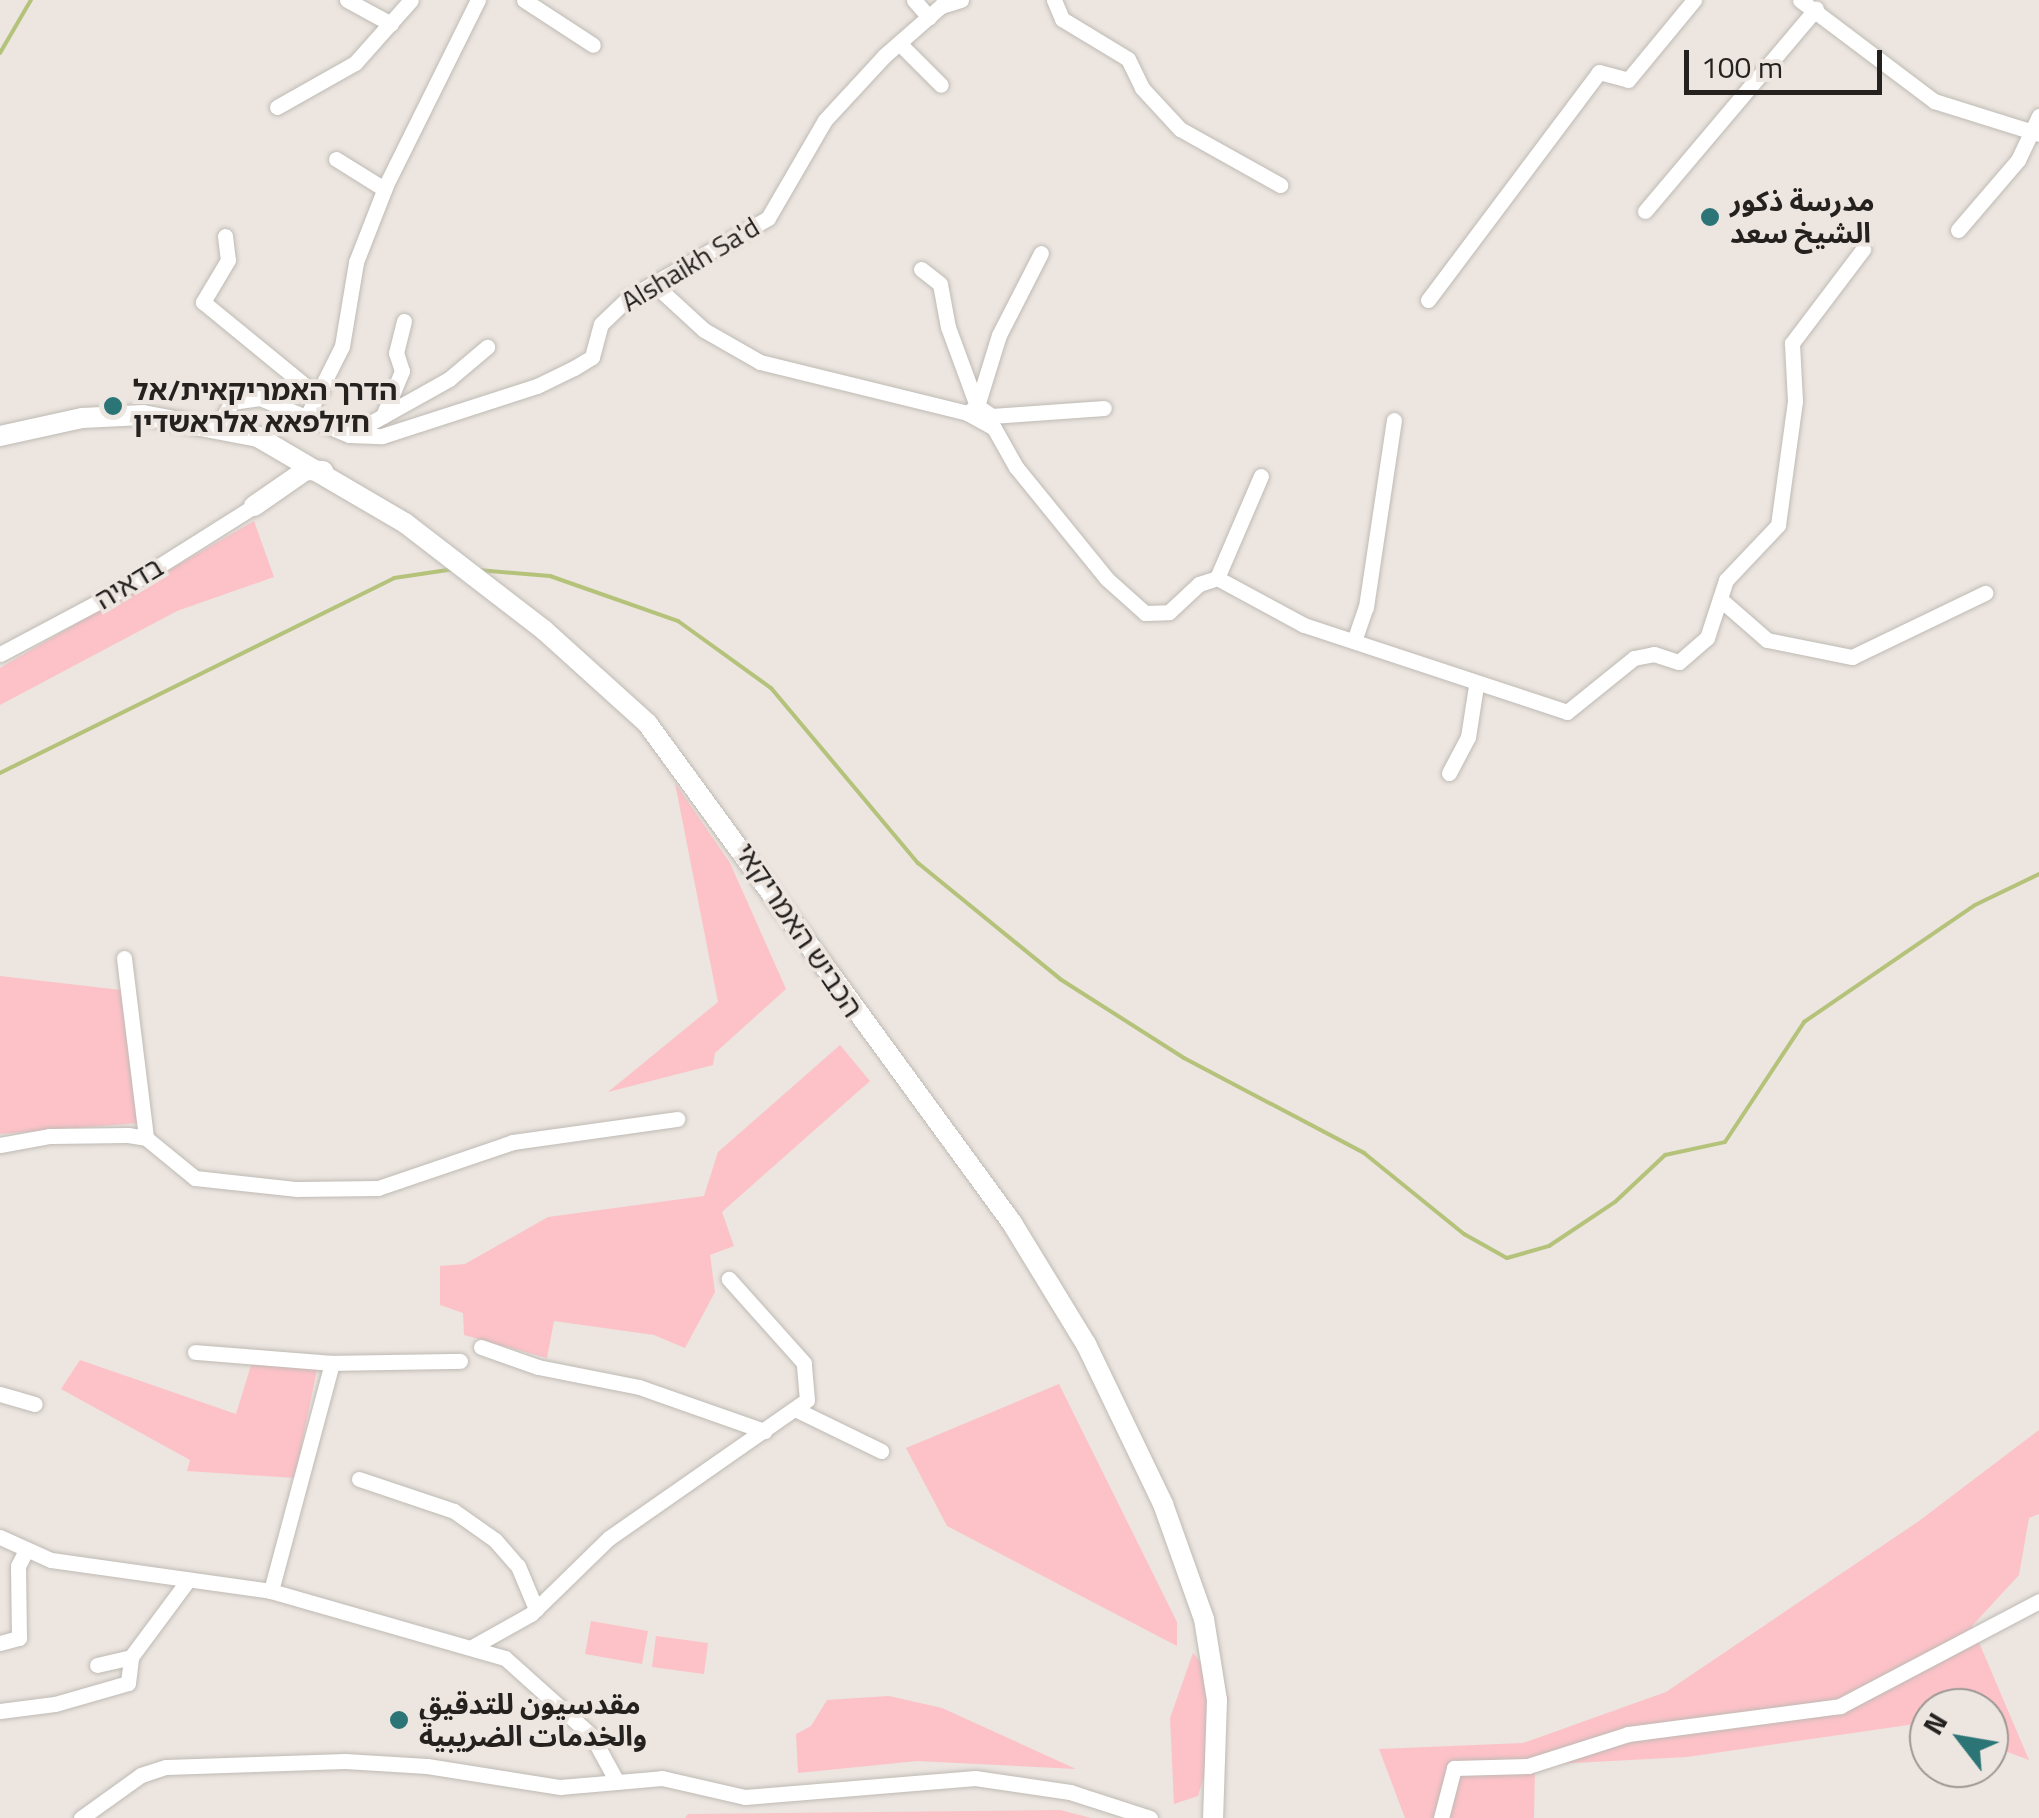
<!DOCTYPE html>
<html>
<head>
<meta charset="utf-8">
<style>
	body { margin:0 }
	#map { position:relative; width:2039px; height:1818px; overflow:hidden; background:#ece5e0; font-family:"Titillium Web","Noto Sans Arabic","Noto Sans Hebrew",sans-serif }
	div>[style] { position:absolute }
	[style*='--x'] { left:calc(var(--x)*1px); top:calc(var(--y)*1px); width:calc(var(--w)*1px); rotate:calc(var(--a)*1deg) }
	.green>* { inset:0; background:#fcc2c8 }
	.stream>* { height:4px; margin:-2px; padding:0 2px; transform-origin:2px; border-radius:2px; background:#b5c27a }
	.roads { filter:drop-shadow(0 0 2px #bfbab4) drop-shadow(0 0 2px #bfbab4) }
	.minor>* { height:15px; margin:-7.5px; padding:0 7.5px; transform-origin:7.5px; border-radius:7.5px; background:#fff }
	.major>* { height:20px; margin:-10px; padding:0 10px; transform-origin:10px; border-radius:10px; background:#fff }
	.dots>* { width:28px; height:28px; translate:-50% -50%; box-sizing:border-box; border:5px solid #ece5e0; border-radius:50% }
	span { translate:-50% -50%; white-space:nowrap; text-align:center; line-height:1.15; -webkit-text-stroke:8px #ece5e0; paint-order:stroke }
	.poi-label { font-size:28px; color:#24211f; font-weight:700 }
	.left { translate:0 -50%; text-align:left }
	.street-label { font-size:28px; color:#24211f }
	.north { position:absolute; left:1909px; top:1688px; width:100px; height:100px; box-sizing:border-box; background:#ece5e0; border:2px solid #9c9793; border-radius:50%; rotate:301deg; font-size:28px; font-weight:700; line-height:40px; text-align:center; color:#24211f }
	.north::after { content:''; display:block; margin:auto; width:35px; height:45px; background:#2b7576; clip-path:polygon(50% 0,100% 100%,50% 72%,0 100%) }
	.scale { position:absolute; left:1684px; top:50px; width:198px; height:45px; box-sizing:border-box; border:5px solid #24211f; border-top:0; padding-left:12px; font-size:30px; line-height:35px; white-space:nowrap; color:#24211f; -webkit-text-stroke:8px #ece5e0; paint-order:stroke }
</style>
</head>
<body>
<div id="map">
	<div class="green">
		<i style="clip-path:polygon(254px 521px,274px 577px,177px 611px,0 705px,0 668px)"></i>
		<i style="clip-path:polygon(675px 783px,730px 863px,786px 989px,715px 1053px,713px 1065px,608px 1092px,718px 1002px)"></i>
		<i style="clip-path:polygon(0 976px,121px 990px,139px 1123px,0 1134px)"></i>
		<i style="clip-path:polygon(840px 1045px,870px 1081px,722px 1212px,734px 1246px,710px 1255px,715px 1292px,685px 1348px,654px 1335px,554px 1321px,547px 1358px,464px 1335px,463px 1313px,440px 1305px,440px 1266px,465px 1264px,548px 1217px,704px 1196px,718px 1152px)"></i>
		<i style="clip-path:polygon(80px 1360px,236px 1414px,252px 1362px,317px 1369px,295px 1478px,187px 1471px,190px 1460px,61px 1389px)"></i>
		<i style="clip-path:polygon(1059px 1384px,1177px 1622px,1177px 1646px,947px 1526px,906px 1448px)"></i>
		<i style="clip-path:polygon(2039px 1430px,2039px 1514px,2029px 1518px,2019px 1575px,1972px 1626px,2029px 1760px,1989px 1745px,1989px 1708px,1929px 1708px,1929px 1722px,1687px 1757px,1535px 1765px,1534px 1818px,1405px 1818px,1379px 1749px,1523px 1743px,1666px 1692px,1919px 1521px)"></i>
		<i style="clip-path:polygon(591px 1621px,648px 1631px,642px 1664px,585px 1654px)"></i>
		<i style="clip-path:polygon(656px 1636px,708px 1643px,704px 1674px,652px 1667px)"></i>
		<i style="clip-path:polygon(1193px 1653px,1229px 1698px,1198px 1796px,1174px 1804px,1170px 1718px)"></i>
		<i style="clip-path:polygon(889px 1696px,942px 1708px,1076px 1769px,917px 1761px,798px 1773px,796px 1734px,811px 1726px,827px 1700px)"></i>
		<i style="clip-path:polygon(1060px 1810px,1091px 1818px,685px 1818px,688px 1814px)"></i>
	</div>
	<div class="stream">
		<i style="--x:0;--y:53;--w:61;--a:-59.7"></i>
		<i style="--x:478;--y:570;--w:72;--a:4.8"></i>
		<i style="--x:550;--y:576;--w:136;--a:19.4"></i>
		<i style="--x:678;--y:621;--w:115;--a:35.8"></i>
		<i style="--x:771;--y:688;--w:229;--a:50"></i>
		<i style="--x:918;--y:863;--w:183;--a:39.2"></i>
		<i style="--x:1060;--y:979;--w:147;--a:32.5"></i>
		<i style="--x:1184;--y:1058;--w:204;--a:27.8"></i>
		<i style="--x:1364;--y:1153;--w:129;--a:39"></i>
		<i style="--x:1464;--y:1234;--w:49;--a:29.2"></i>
		<i style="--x:1507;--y:1258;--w:44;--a:-15.9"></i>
		<i style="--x:1549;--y:1246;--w:79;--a:-33.7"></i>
		<i style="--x:1615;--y:1202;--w:69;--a:-43.2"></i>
		<i style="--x:1665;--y:1155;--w:61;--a:-12.2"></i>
		<i style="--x:1725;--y:1142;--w:144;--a:-56.6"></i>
		<i style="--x:1804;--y:1022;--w:207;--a:-34.4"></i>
		<i style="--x:1975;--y:905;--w:71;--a:-25.8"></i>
		<i style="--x:0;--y:773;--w:440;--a:-26.3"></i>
		<i style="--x:394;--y:578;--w:61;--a:-8.5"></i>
	</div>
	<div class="roads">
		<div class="minor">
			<i style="--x:347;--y:0;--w:50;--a:28.6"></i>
			<i style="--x:524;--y:0;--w:82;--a:33.1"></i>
			<i style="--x:914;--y:0;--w:23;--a:49"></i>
			<i style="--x:1054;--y:0;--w:21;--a:67"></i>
			<i style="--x:1062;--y:19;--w:77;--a:31.2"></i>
			<i style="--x:1128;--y:59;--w:32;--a:64"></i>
			<i style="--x:1142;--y:88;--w:56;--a:47.2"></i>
			<i style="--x:1180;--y:129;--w:115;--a:29.2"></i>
			<i style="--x:1800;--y:0;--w:168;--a:37"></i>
			<i style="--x:1934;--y:101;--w:110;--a:17.4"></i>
			<i style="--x:899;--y:43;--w:59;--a:45"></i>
			<i style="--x:277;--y:107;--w:90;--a:-29.4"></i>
			<i style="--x:355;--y:63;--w:84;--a:-48.4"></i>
			<i style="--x:336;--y:159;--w:57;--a:32"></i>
			<i style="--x:1645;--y:211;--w:265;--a:-49.8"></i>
			<i style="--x:1958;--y:230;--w:92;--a:-49.4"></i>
			<i style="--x:2018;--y:160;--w:49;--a:-64.5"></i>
			<i style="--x:225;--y:236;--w:24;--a:83"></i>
			<i style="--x:228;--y:260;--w:49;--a:120.8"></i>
			<i style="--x:203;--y:302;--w:134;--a:39.3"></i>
			<i style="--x:307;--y:387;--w:15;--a:16"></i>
			<i style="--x:921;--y:269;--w:24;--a:38"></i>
			<i style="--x:940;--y:284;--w:44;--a:79.5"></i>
			<i style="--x:948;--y:327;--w:84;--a:69.8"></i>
			<i style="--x:977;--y:406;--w:18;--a:34"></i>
			<i style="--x:992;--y:416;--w:112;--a:-4.1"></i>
			<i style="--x:656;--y:286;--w:65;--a:42.5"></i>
			<i style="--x:704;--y:330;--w:64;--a:29.7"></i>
			<i style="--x:760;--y:362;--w:213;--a:13.8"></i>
			<i style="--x:967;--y:413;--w:12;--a:-35"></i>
			<i style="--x:977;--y:406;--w:74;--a:-72.8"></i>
			<i style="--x:999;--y:335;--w:92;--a:-62.9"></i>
			<i style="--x:1428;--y:300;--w:285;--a:-53.1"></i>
			<i style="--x:1599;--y:72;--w:30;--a:15"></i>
			<i style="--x:1628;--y:80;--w:104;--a:-50.5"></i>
			<i style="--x:967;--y:413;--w:31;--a:29"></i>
			<i style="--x:994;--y:428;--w:45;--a:60.6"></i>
			<i style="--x:1016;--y:467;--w:144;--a:50.9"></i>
			<i style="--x:1107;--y:579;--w:51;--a:41.8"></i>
			<i style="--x:1145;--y:613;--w:24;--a:-2"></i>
			<i style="--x:1169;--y:612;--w:41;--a:-43"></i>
			<i style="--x:1199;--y:584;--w:19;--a:-18"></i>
			<i style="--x:1217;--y:578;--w:99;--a:28.4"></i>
			<i style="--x:1304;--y:625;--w:277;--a:18.3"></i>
			<i style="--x:1567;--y:712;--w:86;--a:-38.9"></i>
			<i style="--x:1634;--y:658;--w:20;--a:-11"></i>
			<i style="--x:1654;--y:654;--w:26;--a:18"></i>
			<i style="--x:1679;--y:662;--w:37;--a:-41"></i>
			<i style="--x:1707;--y:638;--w:61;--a:-71.9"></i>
			<i style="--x:1726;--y:580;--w:76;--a:-46.6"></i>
			<i style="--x:1778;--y:525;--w:125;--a:-82.2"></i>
			<i style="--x:1795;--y:401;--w:58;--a:-93"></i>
			<i style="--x:1792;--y:343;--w:118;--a:-52.9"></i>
			<i style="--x:308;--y:414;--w:76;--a:-63.4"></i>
			<i style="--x:342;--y:346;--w:85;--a:-80.5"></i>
			<i style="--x:356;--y:262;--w:83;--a:-68.7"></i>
			<i style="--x:386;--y:185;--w:207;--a:-63.6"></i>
			<i style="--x:383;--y:416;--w:49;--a:-67.1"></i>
			<i style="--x:402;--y:371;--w:19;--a:-108"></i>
			<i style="--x:396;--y:353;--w:33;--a:-76"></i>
			<i style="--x:217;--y:427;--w:29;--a:-59"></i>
			<i style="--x:232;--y:402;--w:28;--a:-8"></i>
			<i style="--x:260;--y:398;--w:96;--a:22.6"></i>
			<i style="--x:349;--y:435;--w:33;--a:2"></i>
			<i style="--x:382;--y:436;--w:163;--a:-17.9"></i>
			<i style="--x:537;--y:386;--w:41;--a:-25.9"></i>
			<i style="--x:574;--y:368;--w:21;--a:-31"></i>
			<i style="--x:592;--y:357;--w:34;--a:-75"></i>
			<i style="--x:601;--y:324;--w:37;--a:-44"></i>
			<i style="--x:628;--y:298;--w:161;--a:-29.7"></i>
			<i style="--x:768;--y:218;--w:113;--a:-59.8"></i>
			<i style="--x:825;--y:120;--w:87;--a:-47.3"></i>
			<i style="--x:884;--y:56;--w:76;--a:-41.3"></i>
			<i style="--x:941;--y:6;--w:21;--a:-17"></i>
			<i style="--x:349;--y:435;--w:115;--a:-29.2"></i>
			<i style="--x:449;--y:379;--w:50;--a:-40.1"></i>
			<i style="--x:1217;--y:578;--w:111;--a:-66.7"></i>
			<i style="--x:1720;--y:599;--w:62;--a:41.1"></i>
			<i style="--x:1767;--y:640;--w:87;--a:11.3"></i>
			<i style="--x:1852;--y:657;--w:148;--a:-25.7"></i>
			<i style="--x:1354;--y:641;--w:36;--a:-71"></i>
			<i style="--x:1366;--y:607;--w:189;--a:-81.5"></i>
			<i style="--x:0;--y:654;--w:140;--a:-28"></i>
			<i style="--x:124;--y:588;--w:154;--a:-32.2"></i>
			<i style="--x:1449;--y:773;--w:41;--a:-62.2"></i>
			<i style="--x:1468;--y:737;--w:52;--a:-81.1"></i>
			<i style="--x:124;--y:958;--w:181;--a:83"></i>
			<i style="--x:0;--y:1145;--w:51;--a:-10.2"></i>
			<i style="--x:50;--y:1136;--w:78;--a:-0.7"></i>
			<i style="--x:128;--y:1135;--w:18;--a:9"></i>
			<i style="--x:146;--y:1138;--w:63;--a:39.2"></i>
			<i style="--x:195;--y:1178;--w:103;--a:6.2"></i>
			<i style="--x:297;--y:1189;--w:81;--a:-0.7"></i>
			<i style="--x:378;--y:1188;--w:143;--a:-18.8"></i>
			<i style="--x:513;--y:1142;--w:166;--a:-8"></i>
			<i style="--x:481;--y:1347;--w:60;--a:19.3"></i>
			<i style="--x:538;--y:1367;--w:103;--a:11.2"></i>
			<i style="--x:639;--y:1387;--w:133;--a:19.4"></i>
			<i style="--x:195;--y:1352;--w:137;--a:4.6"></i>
			<i style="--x:332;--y:1363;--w:236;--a:105"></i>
			<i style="--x:332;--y:1363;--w:128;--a:-0.9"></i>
			<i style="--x:0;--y:1394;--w:36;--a:16"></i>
			<i style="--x:795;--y:1409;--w:96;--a:26"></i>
			<i style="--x:359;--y:1479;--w:100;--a:18.6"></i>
			<i style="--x:454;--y:1511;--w:50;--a:35.3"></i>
			<i style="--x:495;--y:1540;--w:35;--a:49"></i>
			<i style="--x:518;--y:1566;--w:47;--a:67.3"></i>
			<i style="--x:0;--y:1537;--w:56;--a:24.3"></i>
			<i style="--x:51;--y:1560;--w:222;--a:8"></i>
			<i style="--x:271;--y:1591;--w:243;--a:16"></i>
			<i style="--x:505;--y:1658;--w:117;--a:41.9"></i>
			<i style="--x:592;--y:1736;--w:52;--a:61.5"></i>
			<i style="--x:0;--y:1643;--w:20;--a:-15"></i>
			<i style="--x:19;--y:1638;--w:72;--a:-90.8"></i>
			<i style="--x:18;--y:1566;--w:16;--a:-63"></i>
			<i style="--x:472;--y:1647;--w:68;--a:-29.2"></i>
			<i style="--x:531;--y:1614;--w:109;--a:-44.3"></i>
			<i style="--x:609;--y:1538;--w:241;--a:-34.9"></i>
			<i style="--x:807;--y:1400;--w:37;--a:-95"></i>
			<i style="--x:804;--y:1363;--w:113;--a:-131.8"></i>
			<i style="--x:97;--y:1665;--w:35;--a:-13"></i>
			<i style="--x:131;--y:1657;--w:92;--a:-53.4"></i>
			<i style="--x:0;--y:1711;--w:55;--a:-7.3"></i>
			<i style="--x:55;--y:1704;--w:76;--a:-16"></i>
			<i style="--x:128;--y:1683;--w:26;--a:-83"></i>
			<i style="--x:81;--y:1818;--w:74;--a:-35.6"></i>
			<i style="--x:141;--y:1775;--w:26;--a:-18"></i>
			<i style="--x:166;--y:1767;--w:179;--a:-1.9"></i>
			<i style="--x:345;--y:1761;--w:82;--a:3.5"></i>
			<i style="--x:427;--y:1766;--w:135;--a:9"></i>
			<i style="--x:560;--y:1787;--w:102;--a:-5"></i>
			<i style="--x:662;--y:1778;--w:85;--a:12.9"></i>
			<i style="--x:745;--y:1797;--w:231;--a:-4.7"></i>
			<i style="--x:975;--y:1778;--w:96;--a:8.4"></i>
			<i style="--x:1070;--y:1792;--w:84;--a:18"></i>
			<i style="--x:1441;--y:1818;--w:52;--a:-75.4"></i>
			<i style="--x:1454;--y:1768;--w:74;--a:-1.5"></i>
			<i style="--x:1528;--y:1766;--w:105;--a:-17.7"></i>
			<i style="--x:1628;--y:1734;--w:214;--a:-7.5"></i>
			<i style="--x:1840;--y:1706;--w:225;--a:-27.8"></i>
		</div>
		<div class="major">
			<i style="--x:0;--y:436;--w:84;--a:-12.4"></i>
			<i style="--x:82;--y:418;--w:61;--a:-2.8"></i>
			<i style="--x:143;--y:415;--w:117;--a:10.8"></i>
			<i style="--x:258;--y:437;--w:170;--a:30.3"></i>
			<i style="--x:405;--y:523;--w:175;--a:37.6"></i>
			<i style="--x:544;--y:630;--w:139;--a:42.1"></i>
			<i style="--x:647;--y:723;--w:619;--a:53.87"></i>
			<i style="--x:1012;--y:1223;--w:142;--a:58.6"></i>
			<i style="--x:1086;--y:1344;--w:178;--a:64.3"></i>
			<i style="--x:1163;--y:1504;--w:122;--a:70.4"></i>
			<i style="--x:1204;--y:1619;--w:82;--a:80.9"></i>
			<i style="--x:1217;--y:1700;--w:118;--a:91.9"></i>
			<i style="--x:254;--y:506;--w:63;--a:-34.7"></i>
			<i style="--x:306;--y:470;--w:17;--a:3"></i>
		</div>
	</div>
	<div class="dots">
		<i style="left:1710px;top:217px;background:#2b7576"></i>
		<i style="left:113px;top:406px;background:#2b7576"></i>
		<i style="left:399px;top:1720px;background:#2b7576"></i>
	</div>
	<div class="poi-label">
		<span class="left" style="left:1730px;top:217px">مدرسة ذكور<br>الشيخ سعد</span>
		<span class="left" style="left:133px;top:406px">הדרך האמריקאית/אל<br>ח׳ולפאא אלראשדין</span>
		<span class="left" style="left:419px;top:1720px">مقدسيون للتدقيق<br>والخدمات الضريبية</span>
	</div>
	<div class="street-label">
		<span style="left:690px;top:264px;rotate:-31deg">Alshaikh Sa'd</span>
		<span style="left:129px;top:583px;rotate:-31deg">בדאיה</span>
		<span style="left:799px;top:930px;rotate:56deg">הכביש האמריקאי</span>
	</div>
	<div class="north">N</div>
	<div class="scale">100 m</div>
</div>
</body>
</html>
